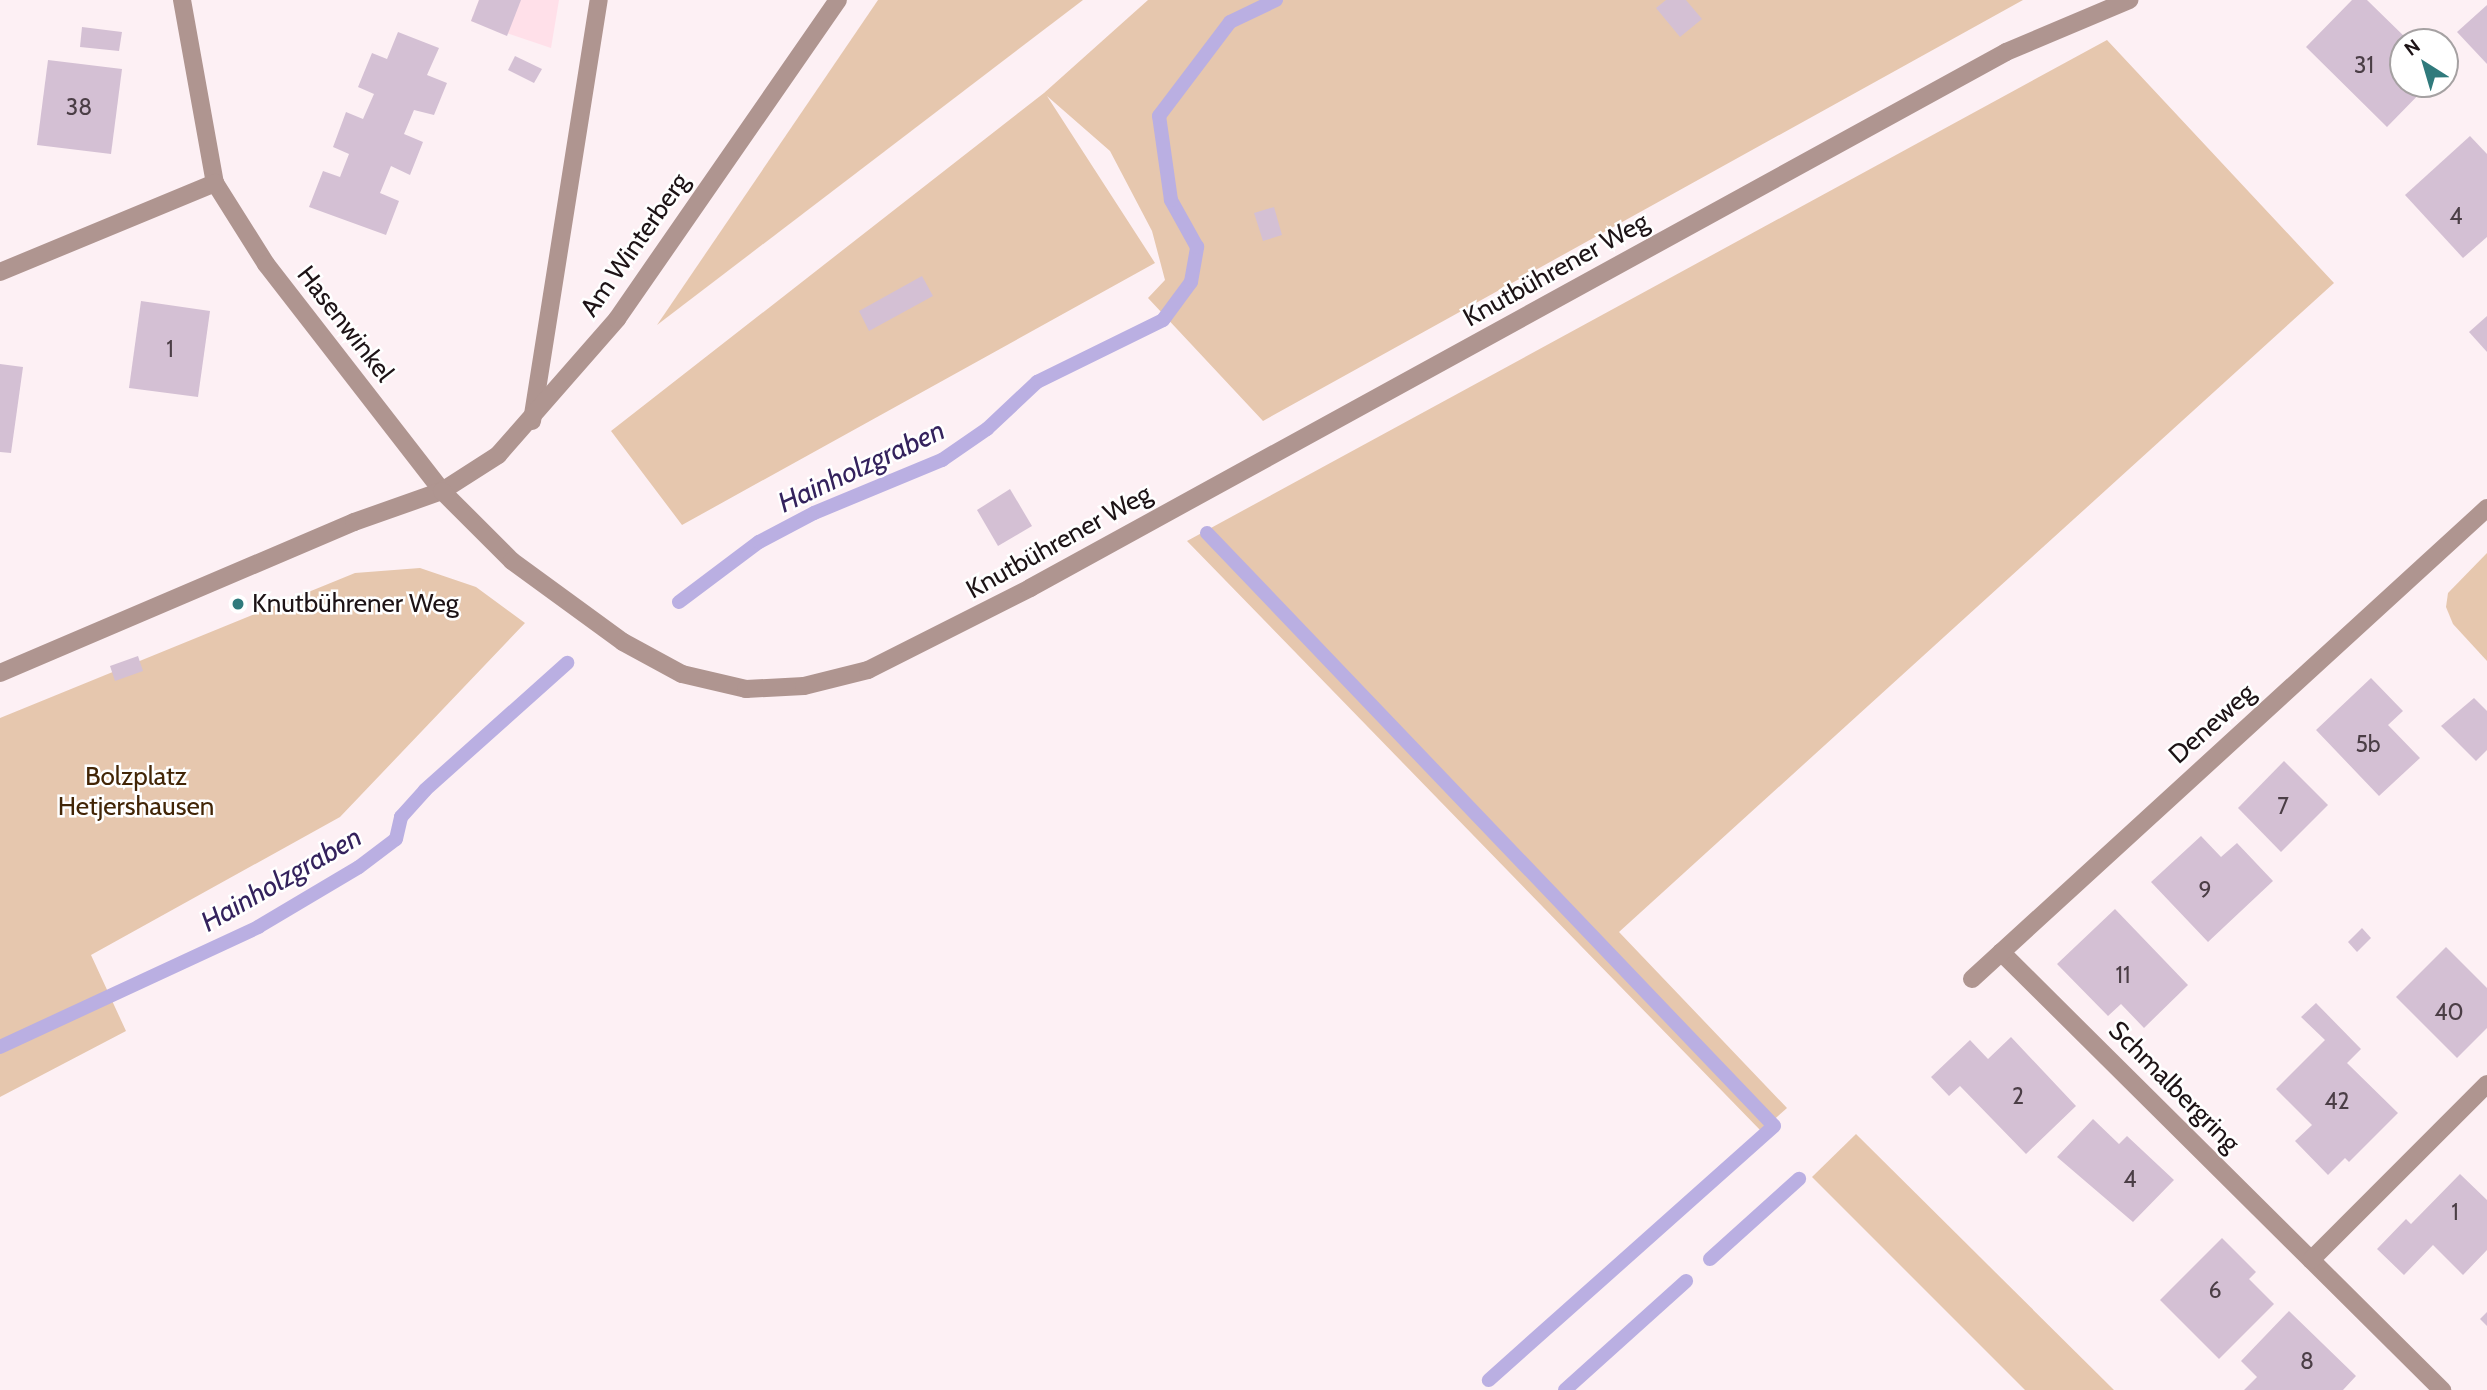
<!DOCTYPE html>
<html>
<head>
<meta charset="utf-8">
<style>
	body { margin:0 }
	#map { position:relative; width:2487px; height:1390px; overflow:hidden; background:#fdf0f4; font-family:Cabin,sans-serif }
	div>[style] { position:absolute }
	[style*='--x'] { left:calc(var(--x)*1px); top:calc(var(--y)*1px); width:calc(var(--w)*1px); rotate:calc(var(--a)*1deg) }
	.built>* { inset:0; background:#ffe0e9 }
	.green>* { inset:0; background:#e6c7ae }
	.stream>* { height:14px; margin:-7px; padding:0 7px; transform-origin:7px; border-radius:7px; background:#baafe2 }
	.building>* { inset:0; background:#d4c0d4 }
	.service>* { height:18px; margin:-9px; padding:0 9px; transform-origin:9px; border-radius:9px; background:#af9590 }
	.minor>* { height:18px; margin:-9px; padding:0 9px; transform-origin:9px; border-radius:9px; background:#af9590 }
	.tertiary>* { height:18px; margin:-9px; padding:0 9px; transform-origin:9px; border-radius:9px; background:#af9590 }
	.dots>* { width:19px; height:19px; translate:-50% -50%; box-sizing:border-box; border:4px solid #fff; border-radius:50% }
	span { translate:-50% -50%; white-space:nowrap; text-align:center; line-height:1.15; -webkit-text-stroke:5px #fff; paint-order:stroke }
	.number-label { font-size:23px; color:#4b3e46 }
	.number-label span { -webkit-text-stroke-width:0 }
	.street-label { font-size:26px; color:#1d1316 }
	.poi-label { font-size:26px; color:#1d1316 }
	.left { translate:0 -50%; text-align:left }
	.park-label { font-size:26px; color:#422506 }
	.water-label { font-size:28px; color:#34225d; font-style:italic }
	.north { position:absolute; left:2389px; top:28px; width:70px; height:70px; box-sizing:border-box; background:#fff; border:2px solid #a5a1a2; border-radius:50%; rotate:323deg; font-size:19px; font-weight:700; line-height:28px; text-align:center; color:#1d1316 }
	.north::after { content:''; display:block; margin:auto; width:24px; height:32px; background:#307a7c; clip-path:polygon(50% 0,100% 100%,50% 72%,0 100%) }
</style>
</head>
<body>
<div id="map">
	<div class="built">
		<i style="clip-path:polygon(479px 0,559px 0,551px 48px,471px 21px)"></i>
	</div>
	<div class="green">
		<i style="clip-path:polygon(878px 0,1083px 0,657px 325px)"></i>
		<i style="clip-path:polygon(1148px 0,2023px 0,1263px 421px,1148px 298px,1165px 280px,1152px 231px,1110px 151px,1047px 96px,1155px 263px,682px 525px,611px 431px,1044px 93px)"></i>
		<i style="clip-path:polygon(2107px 40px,2334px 283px,1619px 932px,1787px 1108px,1761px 1131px,1187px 541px)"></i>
		<i style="clip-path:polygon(2487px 553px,2487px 661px,2453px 624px,2446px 607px,2448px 593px)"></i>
		<i style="clip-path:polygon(420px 568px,476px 587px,525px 623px,340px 817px,91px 955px,126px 1031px,0 1097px,0 718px,355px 573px)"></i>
		<i style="clip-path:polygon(1856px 1134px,2114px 1390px,2025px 1390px,1812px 1177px)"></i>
	</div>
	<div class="stream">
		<i style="--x:1207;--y:533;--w:820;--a:46.28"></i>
		<i style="--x:1774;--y:1126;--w:382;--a:138.3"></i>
		<i style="--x:679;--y:602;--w:100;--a:-36.9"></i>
		<i style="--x:759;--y:542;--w:62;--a:-27.8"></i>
		<i style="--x:814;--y:513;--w:139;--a:-22.5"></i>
		<i style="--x:942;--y:460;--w:55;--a:-34.6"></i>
		<i style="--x:987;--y:429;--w:69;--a:-43.2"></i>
		<i style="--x:1037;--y:382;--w:140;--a:-26.2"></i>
		<i style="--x:1163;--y:320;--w:47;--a:-53.6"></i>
		<i style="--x:1191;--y:282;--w:36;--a:-80"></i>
		<i style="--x:1197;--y:247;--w:54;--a:-119"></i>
		<i style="--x:1171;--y:200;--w:85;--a:-98.1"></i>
		<i style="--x:1159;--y:116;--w:118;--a:-52.9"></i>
		<i style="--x:1230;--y:22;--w:51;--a:-25.6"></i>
		<i style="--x:0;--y:1047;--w:285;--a:-24.9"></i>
		<i style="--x:258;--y:927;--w:117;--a:-30.7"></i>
		<i style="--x:359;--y:867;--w:46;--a:-37.1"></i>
		<i style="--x:396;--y:839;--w:23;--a:-77"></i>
		<i style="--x:401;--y:817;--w:36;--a:-48"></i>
		<i style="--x:425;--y:790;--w:191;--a:-41.8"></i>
		<i style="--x:1710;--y:1259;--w:120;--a:-42"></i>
		<i style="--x:1565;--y:1390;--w:163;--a:-42"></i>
	</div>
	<div class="building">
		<i style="clip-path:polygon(479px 0,521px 0,507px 36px,471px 21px)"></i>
		<i style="clip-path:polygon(1666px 0,1686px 0,1702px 19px,1680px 37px,1656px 8px)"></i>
		<i style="clip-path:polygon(2352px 0,2367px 0,2410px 42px,2403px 42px,2403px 84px,2429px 84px,2387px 127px,2306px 47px)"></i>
		<i style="clip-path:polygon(2487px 5px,2487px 64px,2457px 32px)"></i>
		<i style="clip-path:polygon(82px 27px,122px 32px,119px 51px,80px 47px)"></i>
		<i style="clip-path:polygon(398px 32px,439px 48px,427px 75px,447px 83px,434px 115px,414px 110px,404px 134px,423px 142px,410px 175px,391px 166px,380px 193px,399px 201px,386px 235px,309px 207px,323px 171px,340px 177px,349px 154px,333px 147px,346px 112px,363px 119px,374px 94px,358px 87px,372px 53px,387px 59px)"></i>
		<i style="clip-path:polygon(515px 56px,542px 69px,534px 83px,508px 70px)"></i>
		<i style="clip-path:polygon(48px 60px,122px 69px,111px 154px,37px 145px)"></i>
		<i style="clip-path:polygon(2470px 136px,2487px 154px,2487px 237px,2463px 258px,2405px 195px)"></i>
		<i style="clip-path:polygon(1274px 207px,1282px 235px,1263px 241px,1254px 213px)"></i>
		<i style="clip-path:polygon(922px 276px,933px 296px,869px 331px,859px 311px)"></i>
		<i style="clip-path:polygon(141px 301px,210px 311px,198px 397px,129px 388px)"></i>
		<i style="clip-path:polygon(2487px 316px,2487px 352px,2469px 332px)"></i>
		<i style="clip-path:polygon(0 364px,23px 367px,11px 453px,0 452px)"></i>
		<i style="clip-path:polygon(1010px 489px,1032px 526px,998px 546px,977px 510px)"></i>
		<i style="clip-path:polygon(138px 656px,143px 671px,115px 681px,110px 666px)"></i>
		<i style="clip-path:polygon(2371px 678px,2403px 711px,2388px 725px,2420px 758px,2379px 796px,2316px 730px)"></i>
		<i style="clip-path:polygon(2474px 698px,2487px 711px,2487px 750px,2476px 761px,2441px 726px)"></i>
		<i style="clip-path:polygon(2284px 761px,2328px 805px,2281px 852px,2238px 808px)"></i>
		<i style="clip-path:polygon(2201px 836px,2221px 857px,2237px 843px,2273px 881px,2208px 942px,2151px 882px)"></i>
		<i style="clip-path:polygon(2115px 909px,2188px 985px,2144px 1028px,2121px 1004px,2108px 1016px,2057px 964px)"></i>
		<i style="clip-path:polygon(2362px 928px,2371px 938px,2357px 952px,2348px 942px)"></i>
		<i style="clip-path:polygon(2446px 947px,2487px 988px,2487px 1028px,2457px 1058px,2396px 997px)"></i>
		<i style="clip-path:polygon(2316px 1003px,2361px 1049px,2347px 1063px,2398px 1113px,2349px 1162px,2345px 1158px,2328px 1175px,2295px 1141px,2312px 1125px,2276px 1089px,2325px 1040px,2301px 1017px)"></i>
		<i style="clip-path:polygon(2011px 1037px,2076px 1106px,2026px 1154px,1960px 1086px,1949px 1096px,1931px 1077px,1970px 1040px,1988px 1059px)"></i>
		<i style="clip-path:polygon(2093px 1119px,2119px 1144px,2127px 1136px,2174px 1180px,2133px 1222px,2057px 1157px)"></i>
		<i style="clip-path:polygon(2460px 1174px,2487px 1200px,2487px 1250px,2463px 1275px,2433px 1245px,2404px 1275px,2377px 1249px,2406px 1219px,2411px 1224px)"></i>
		<i style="clip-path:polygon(2222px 1238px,2256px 1272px,2249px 1279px,2274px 1304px,2219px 1359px,2160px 1300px)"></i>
		<i style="clip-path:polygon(2289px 1311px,2356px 1376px,2343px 1390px,2244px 1390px,2257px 1377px,2241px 1361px)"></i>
		<i style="clip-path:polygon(2487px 1312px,2487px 1326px,2480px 1319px)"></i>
	</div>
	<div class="service">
		<i style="--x:532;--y:421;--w:426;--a:-81"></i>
	</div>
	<div class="minor">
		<i style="--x:182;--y:0;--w:186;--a:79.8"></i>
		<i style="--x:215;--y:183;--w:96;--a:57.8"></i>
		<i style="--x:266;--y:264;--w:287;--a:52.2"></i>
		<i style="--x:0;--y:272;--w:233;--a:-22.5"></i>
		<i style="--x:0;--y:673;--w:385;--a:-23.1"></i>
		<i style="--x:354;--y:522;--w:93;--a:-19.4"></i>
		<i style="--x:442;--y:491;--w:67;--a:-32.7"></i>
		<i style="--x:498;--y:455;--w:181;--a:-48.8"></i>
		<i style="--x:617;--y:319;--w:388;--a:-55.3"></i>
		<i style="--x:2001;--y:952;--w:622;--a:44.8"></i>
		<i style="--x:1972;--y:979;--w:698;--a:-42.44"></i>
		<i style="--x:2311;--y:1260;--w:249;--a:-45"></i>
	</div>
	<div class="tertiary">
		<i style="--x:442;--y:491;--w:99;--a:45"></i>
		<i style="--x:512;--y:561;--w:137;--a:36.1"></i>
		<i style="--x:623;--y:642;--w:67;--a:28.5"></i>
		<i style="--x:682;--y:674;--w:66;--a:13.2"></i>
		<i style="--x:746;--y:689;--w:58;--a:-3"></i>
		<i style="--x:804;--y:686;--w:66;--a:-14"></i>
		<i style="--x:868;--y:670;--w:182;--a:-26.8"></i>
		<i style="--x:1030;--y:588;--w:1113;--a:-28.77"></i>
		<i style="--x:2006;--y:52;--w:134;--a:-22.9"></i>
	</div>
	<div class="dots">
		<i style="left:238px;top:604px;background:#307a7c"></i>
	</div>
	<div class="number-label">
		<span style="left:2364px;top:65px">31</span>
		<span style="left:79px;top:107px">38</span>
		<span style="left:2456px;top:216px">4</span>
		<span style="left:170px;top:349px">1</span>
		<span style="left:2368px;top:744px">5b</span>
		<span style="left:2283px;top:806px">7</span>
		<span style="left:2205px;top:890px">9</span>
		<span style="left:2123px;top:975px">11</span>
		<span style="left:2449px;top:1012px">40</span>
		<span style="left:2018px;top:1096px">2</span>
		<span style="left:2337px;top:1101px">42</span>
		<span style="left:2130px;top:1179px">4</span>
		<span style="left:2455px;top:1212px">1</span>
		<span style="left:2215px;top:1290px">6</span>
		<span style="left:2307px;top:1361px">8</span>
	</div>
	<div class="street-label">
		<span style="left:635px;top:245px;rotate:-55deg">Am Winterberg</span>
		<span style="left:1556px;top:270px;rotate:-29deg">Knutbührener Weg</span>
		<span style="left:345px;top:324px;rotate:52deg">Hasenwinkel</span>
		<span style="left:1059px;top:542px;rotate:-29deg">Knutbührener Weg</span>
		<span style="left:2212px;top:724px;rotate:-42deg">Deneweg</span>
		<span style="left:2174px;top:1087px;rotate:45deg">Schmalbergring</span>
	</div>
	<div class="poi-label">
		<span class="left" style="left:252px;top:604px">Knutbührener Weg</span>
	</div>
	<div class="park-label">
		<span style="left:136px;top:792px">Bolzplatz<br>Hetjershausen</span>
	</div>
	<div class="water-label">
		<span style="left:861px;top:466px;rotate:-25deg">Hainholzgraben</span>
		<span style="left:281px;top:879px;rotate:-30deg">Hainholzgraben</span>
	</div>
	<div class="north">N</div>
</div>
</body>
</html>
